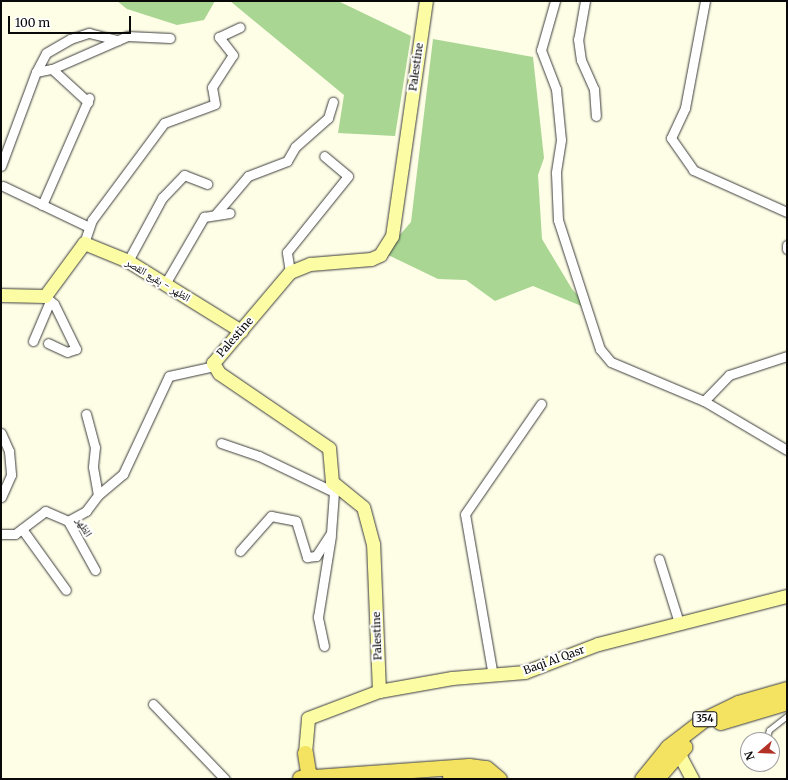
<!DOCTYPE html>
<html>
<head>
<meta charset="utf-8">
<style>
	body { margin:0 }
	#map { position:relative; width:788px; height:780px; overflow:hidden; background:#fefde6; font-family:Merriweather,"Noto Naskh Arabic",serif }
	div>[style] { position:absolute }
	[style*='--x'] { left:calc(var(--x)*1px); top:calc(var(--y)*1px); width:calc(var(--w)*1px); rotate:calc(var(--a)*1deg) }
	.forest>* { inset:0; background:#a9d693 }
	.roads { filter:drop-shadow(0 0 1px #3c3c3c) drop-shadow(0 0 1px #3c3c3c) }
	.lane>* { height:4.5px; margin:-2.25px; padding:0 2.25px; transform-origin:2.25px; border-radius:2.25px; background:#fff }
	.street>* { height:9px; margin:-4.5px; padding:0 4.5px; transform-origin:4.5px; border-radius:4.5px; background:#fff }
	.secondary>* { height:13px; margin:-6.5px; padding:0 6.5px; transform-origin:6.5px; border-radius:6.5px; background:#fbfca3 }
	.primary>* { height:15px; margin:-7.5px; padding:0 7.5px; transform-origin:7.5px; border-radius:7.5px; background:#f4e261 }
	span { translate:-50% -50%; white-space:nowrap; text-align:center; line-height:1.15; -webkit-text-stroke:4px #fff; paint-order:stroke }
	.shield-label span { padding:1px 3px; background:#fff; border:1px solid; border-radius:3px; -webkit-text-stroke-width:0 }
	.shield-label { font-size:10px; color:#090909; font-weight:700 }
	.street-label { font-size:11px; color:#090909 }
	.frame { position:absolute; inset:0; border:2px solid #090909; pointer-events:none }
	.north { position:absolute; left:740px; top:732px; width:40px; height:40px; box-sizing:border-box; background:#fff; border:1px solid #9d9d9d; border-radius:50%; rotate:251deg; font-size:11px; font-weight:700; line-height:16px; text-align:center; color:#090909 }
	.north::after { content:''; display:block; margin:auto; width:14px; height:18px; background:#b33228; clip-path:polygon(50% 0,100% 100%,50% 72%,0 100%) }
	.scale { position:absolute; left:8px; top:16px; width:123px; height:18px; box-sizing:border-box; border:2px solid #090909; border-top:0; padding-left:5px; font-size:12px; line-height:14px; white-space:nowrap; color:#090909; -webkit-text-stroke:3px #fff; paint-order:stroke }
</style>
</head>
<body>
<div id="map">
	<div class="forest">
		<i style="clip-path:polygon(117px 1px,215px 1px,204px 20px,177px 25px,127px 9px)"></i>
		<i style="clip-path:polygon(230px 1px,338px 1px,411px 36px,395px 136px,338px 133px,344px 95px)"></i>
		<i style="clip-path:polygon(433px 39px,533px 57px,544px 158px,538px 175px,542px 239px,572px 289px,591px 310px,533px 286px,495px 301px,466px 280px,438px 279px,384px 253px,411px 222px)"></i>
	</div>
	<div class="roads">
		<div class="lane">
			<i style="--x:766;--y:740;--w:10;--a:-73"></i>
			<i style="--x:769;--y:730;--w:23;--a:-38"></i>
		</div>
		<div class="street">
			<i style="--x:555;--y:1;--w:51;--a:105.9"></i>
			<i style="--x:541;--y:50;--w:42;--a:69"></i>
			<i style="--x:556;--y:89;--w:51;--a:84.4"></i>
			<i style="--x:561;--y:140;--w:33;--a:99"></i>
			<i style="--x:556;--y:173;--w:47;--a:87.6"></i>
			<i style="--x:558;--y:220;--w:136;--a:72"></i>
			<i style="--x:600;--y:349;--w:17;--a:50"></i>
			<i style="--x:611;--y:362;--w:101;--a:22.8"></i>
			<i style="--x:704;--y:401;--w:36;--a:-46"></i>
			<i style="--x:729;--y:375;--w:61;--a:-18.1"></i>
			<i style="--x:585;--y:1;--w:39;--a:100"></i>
			<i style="--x:578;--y:39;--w:21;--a:82"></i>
			<i style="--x:581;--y:60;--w:32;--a:66"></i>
			<i style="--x:594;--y:89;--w:27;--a:86"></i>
			<i style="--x:705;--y:1;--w:109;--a:100.6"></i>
			<i style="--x:685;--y:108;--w:33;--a:115"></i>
			<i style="--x:671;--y:138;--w:39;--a:55"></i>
			<i style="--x:693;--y:170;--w:103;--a:24.1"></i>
			<i style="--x:52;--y:69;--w:82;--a:-23.7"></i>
			<i style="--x:127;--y:36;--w:43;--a:2.7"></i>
			<i style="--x:36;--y:72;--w:21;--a:-62"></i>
			<i style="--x:46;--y:53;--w:28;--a:-30"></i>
			<i style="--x:70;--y:39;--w:20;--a:-18"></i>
			<i style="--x:89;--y:33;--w:30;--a:14"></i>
			<i style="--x:1;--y:166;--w:100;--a:-69.6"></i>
			<i style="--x:36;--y:72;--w:16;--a:-11"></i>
			<i style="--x:52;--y:69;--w:49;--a:42.5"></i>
			<i style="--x:3;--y:186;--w:95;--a:25.5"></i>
			<i style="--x:42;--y:205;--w:117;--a:-66.3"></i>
			<i style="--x:215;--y:215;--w:51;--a:-49.8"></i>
			<i style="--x:248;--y:176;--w:42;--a:-21"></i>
			<i style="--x:287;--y:161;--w:16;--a:-60"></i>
			<i style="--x:295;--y:147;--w:44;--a:-41.3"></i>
			<i style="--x:328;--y:118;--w:17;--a:-73"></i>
			<i style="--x:84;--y:243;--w:24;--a:-71"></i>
			<i style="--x:92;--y:220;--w:121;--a:-53.4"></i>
			<i style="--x:164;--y:123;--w:54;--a:-20.4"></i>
			<i style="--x:215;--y:104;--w:17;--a:-100"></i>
			<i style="--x:212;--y:87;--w:38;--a:-57"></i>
			<i style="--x:233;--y:55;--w:23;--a:-128"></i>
			<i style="--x:219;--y:37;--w:23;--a:-25"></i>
			<i style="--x:787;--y:245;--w:4;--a:90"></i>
			<i style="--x:128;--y:261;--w:72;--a:-61.6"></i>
			<i style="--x:162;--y:198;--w:32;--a:-46"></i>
			<i style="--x:184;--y:175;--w:25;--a:21"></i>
			<i style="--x:290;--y:272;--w:20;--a:-99"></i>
			<i style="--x:287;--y:252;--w:97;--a:-51.2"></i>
			<i style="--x:348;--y:176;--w:31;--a:-140"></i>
			<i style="--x:165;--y:284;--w:78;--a:-59.8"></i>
			<i style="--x:204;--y:217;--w:26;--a:-9"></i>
			<i style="--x:45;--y:296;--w:12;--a:42"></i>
			<i style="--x:54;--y:304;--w:50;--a:63.9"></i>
			<i style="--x:76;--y:349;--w:9;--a:162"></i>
			<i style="--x:67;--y:352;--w:21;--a:-155"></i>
			<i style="--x:33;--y:341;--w:43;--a:-67"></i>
			<i style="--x:704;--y:401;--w:96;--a:30.6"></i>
			<i style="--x:86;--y:414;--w:34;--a:75"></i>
			<i style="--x:95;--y:447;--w:20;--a:96"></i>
			<i style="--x:93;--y:467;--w:28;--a:80"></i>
			<i style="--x:1;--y:433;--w:20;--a:66"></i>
			<i style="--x:9;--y:451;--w:24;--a:85"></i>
			<i style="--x:11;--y:475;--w:24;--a:114"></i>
			<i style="--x:221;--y:443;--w:40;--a:18.9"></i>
			<i style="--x:259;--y:456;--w:83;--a:25.6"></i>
			<i style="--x:334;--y:492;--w:5;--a:-90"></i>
			<i style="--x:68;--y:521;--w:21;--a:-29"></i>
			<i style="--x:86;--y:511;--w:20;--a:-53"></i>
			<i style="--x:98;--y:495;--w:33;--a:-40"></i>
			<i style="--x:123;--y:474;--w:108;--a:-64.9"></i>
			<i style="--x:169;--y:376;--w:46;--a:-12.5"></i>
			<i style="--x:22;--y:529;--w:75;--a:54.2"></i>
			<i style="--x:1;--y:534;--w:14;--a:0"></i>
			<i style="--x:15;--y:534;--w:38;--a:-37"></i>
			<i style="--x:45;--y:511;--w:25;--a:23"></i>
			<i style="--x:68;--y:521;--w:56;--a:61.1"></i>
			<i style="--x:240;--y:551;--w:47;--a:-48.5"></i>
			<i style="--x:271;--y:516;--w:25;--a:11"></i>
			<i style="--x:296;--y:521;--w:38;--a:73"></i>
			<i style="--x:307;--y:557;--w:9;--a:-6"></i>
			<i style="--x:316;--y:556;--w:27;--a:-57"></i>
			<i style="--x:331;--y:533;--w:41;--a:-85.8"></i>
			<i style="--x:659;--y:559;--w:67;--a:72.6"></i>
			<i style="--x:324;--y:646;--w:30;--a:-102"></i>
			<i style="--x:318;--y:617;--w:82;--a:-80.9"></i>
			<i style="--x:493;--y:676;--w:164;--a:-99.8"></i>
			<i style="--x:465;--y:514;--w:134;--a:-55.4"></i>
			<i style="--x:153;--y:704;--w:104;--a:46.2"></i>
		</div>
		<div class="secondary">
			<i style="--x:1;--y:295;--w:44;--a:1.3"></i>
			<i style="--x:45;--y:296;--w:66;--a:-53.7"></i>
			<i style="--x:84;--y:243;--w:48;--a:22.2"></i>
			<i style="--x:128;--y:261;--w:133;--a:31.8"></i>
			<i style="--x:379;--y:691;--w:147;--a:-92.3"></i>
			<i style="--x:373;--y:544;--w:38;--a:-105"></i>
			<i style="--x:363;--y:507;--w:40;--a:-141"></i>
			<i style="--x:332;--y:482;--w:34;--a:-95"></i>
			<i style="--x:329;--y:448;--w:133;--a:-145.7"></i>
			<i style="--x:219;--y:373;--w:12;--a:-121"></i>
			<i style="--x:213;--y:363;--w:119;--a:-49.8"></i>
			<i style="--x:290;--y:272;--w:22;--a:-22"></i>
			<i style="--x:310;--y:264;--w:61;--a:-4.7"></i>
			<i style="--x:371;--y:259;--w:10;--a:-24"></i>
			<i style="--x:380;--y:255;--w:22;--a:-58"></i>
			<i style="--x:392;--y:236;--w:237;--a:-81.8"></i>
			<i style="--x:305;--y:753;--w:35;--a:-85"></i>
			<i style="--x:308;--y:718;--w:76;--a:-20.8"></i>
			<i style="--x:379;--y:691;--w:74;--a:-10.1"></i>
			<i style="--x:452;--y:678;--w:73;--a:-4.7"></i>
			<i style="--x:525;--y:672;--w:78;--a:-21"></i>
			<i style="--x:598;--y:644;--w:195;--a:-14.3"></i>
			<i style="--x:673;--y:756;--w:8;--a:14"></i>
			<i style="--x:681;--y:758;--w:24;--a:62"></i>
		</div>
		<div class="primary">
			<i style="--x:720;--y:722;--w:70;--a:-16.6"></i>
			<i style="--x:305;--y:753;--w:20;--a:81"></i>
			<i style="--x:308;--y:773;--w:7;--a:34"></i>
			<i style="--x:450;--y:776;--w:31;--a:6"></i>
			<i style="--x:300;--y:778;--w:169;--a:-4.1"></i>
			<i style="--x:469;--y:766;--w:17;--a:7"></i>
			<i style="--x:486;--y:768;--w:17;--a:40"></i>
			<i style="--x:642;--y:779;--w:41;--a:-50.9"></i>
			<i style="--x:668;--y:747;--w:44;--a:-37.6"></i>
			<i style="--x:703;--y:720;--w:39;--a:-26"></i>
			<i style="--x:738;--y:703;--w:51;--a:-15.9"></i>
			<i style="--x:656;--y:779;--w:43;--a:-48.8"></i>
		</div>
	</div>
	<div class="shield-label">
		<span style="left:705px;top:719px">354</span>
	</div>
	<div class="street-label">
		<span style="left:416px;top:67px;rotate:-82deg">Palestine</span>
		<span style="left:158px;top:280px;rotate:31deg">الظهر - بقيع القصر</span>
		<span style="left:235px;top:337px;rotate:-49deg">Palestine</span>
		<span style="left:84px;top:527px;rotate:58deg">الظهر</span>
		<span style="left:377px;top:636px;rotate:-92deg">Palestine</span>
		<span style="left:554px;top:660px;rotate:-20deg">Baqi Al Qasr</span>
	</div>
	<div class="frame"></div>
	<div class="north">N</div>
	<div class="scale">100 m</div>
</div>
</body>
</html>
